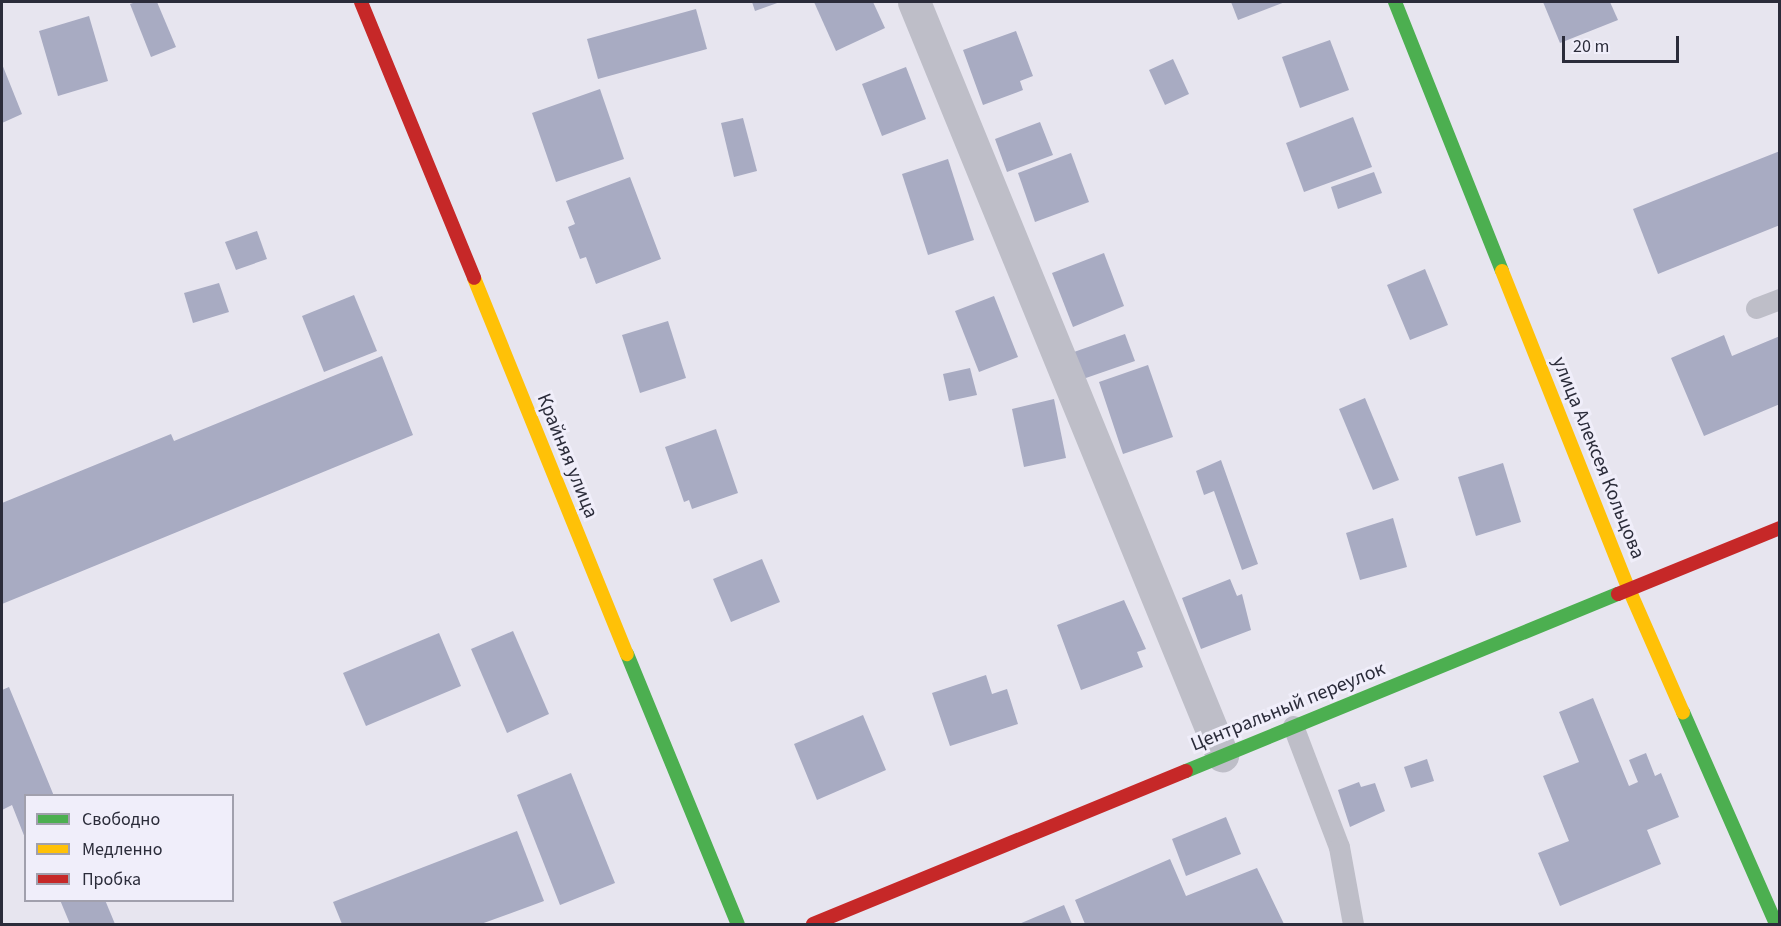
<!DOCTYPE html>
<html>
<head>
<meta charset="utf-8">
<style>
	body { margin:0 }
	#map { position:relative; width:1781px; height:926px; overflow:hidden; background:#e7e5ef; font-family:"Source Sans 3",sans-serif }
	div>[style] { position:absolute }
	[style*='--x'] { left:calc(var(--x)*1px); top:calc(var(--y)*1px); width:calc(var(--w)*1px); rotate:calc(var(--a)*1deg) }
	.building>* { inset:0; background:#a8abc2 }
	.lane>* { height:21px; margin:-10.5px; padding:0 10.5px; transform-origin:10.5px; border-radius:10.5px; background:#bebec8 }
	.street>* { height:33px; margin:-16.5px; padding:0 16.5px; transform-origin:16.5px; border-radius:16.5px; background:#bebec8 }
	.fast>* { height:14px; margin:-7px; padding:0 7px; transform-origin:7px; border-radius:7px; background:#4caf50 }
	.slow>* { height:14px; margin:-7px; padding:0 7px; transform-origin:7px; border-radius:7px; background:#ffc107 }
	.jam>* { height:14px; margin:-7px; padding:0 7px; transform-origin:7px; border-radius:7px; background:#c62828 }
	span { translate:-50% -50%; white-space:nowrap; text-align:center; line-height:1.15; -webkit-text-stroke:6px #f0eefa; paint-order:stroke }
	.street-label { font-size:20px; color:#2b2c3a }
	.frame { position:absolute; inset:0; border:3px solid #2b2c3a; pointer-events:none }
	.legend { position:absolute; left:24px; top:794px; width:210px; height:108px; box-sizing:border-box; background:#f0eefa; border:2px solid #a1a0ad; margin:0; padding:8px 10px; list-style:none; font-size:18px; color:#2b2c3a }
	.legend li { display:flex; align-items:center; gap:12px; height:30px }
	.legend b { width:30px; border:2px solid #a1a0ad }
	.scale { position:absolute; left:1562px; top:36px; width:117px; height:27px; box-sizing:border-box; border:3px solid #2b2c3a; border-top:0; padding-left:8px; font-size:18px; line-height:21px; white-space:nowrap; color:#2b2c3a; -webkit-text-stroke:4px #f0eefa; paint-order:stroke }
</style>
</head>
<body>
<div id="map">
	<div class="building">
		<i style="clip-path:polygon(136px 2px,157px 2px,176px 47px,151px 57px,130px 4px)"></i>
		<i style="clip-path:polygon(752px 2px,780px 2px,755px 11px)"></i>
		<i style="clip-path:polygon(814px 2px,873px 2px,885px 28px,836px 51px)"></i>
		<i style="clip-path:polygon(1231px 2px,1285px 2px,1238px 20px)"></i>
		<i style="clip-path:polygon(1543px 2px,1610px 2px,1618px 20px,1560px 43px)"></i>
		<i style="clip-path:polygon(696px 9px,707px 49px,598px 79px,587px 39px)"></i>
		<i style="clip-path:polygon(89px 16px,108px 81px,58px 96px,39px 31px)"></i>
		<i style="clip-path:polygon(1016px 31px,1033px 76px,1020px 81px,1023px 90px,983px 105px,963px 50px)"></i>
		<i style="clip-path:polygon(1330px 40px,1349px 90px,1300px 108px,1282px 57px)"></i>
		<i style="clip-path:polygon(1173px 59px,1189px 94px,1165px 105px,1149px 70px)"></i>
		<i style="clip-path:polygon(2px 64px,22px 114px,2px 123px)"></i>
		<i style="clip-path:polygon(906px 67px,926px 119px,882px 136px,862px 84px)"></i>
		<i style="clip-path:polygon(600px 89px,624px 159px,556px 182px,532px 113px)"></i>
		<i style="clip-path:polygon(1353px 117px,1372px 167px,1304px 192px,1286px 143px)"></i>
		<i style="clip-path:polygon(743px 118px,757px 171px,734px 177px,721px 123px)"></i>
		<i style="clip-path:polygon(1040px 122px,1053px 155px,1007px 172px,995px 139px)"></i>
		<i style="clip-path:polygon(1780px 151px,1780px 225px,1658px 274px,1633px 209px)"></i>
		<i style="clip-path:polygon(1071px 153px,1089px 202px,1035px 222px,1018px 173px)"></i>
		<i style="clip-path:polygon(948px 159px,974px 240px,928px 255px,902px 174px)"></i>
		<i style="clip-path:polygon(1374px 172px,1382px 193px,1338px 209px,1331px 187px)"></i>
		<i style="clip-path:polygon(630px 177px,661px 259px,596px 284px,586px 257px,580px 259px,568px 227px,575px 224px,566px 201px)"></i>
		<i style="clip-path:polygon(257px 231px,267px 259px,236px 270px,225px 242px)"></i>
		<i style="clip-path:polygon(1104px 253px,1124px 306px,1073px 327px,1052px 273px)"></i>
		<i style="clip-path:polygon(1425px 269px,1448px 325px,1410px 340px,1387px 285px)"></i>
		<i style="clip-path:polygon(219px 283px,229px 312px,193px 323px,184px 293px)"></i>
		<i style="clip-path:polygon(354px 295px,377px 351px,324px 372px,302px 316px)"></i>
		<i style="clip-path:polygon(994px 296px,1018px 357px,979px 372px,955px 311px)"></i>
		<i style="clip-path:polygon(668px 321px,686px 378px,640px 393px,622px 335px)"></i>
		<i style="clip-path:polygon(1125px 334px,1135px 361px,1083px 379px,1074px 352px)"></i>
		<i style="clip-path:polygon(1724px 335px,1732px 356px,1780px 336px,1780px 404px,1704px 436px,1671px 358px)"></i>
		<i style="clip-path:polygon(382px 356px,413px 435px,2px 604px,2px 503px,171px 434px,174px 441px)"></i>
		<i style="clip-path:polygon(1148px 365px,1173px 437px,1123px 454px,1099px 382px)"></i>
		<i style="clip-path:polygon(970px 368px,977px 395px,949px 401px,943px 374px)"></i>
		<i style="clip-path:polygon(1365px 398px,1399px 480px,1373px 490px,1339px 409px)"></i>
		<i style="clip-path:polygon(1054px 399px,1066px 458px,1024px 467px,1012px 409px)"></i>
		<i style="clip-path:polygon(716px 429px,738px 493px,692px 509px,689px 500px,684px 502px,665px 447px)"></i>
		<i style="clip-path:polygon(1221px 460px,1258px 564px,1242px 570px,1214px 491px,1204px 495px,1196px 471px)"></i>
		<i style="clip-path:polygon(1503px 463px,1521px 522px,1476px 536px,1458px 477px)"></i>
		<i style="clip-path:polygon(1393px 518px,1407px 567px,1360px 580px,1346px 533px)"></i>
		<i style="clip-path:polygon(762px 559px,780px 602px,731px 622px,713px 579px)"></i>
		<i style="clip-path:polygon(1230px 579px,1237px 596px,1242px 594px,1251px 630px,1201px 649px,1182px 598px)"></i>
		<i style="clip-path:polygon(1124px 600px,1146px 649px,1137px 652px,1143px 667px,1081px 690px,1057px 625px)"></i>
		<i style="clip-path:polygon(513px 631px,549px 714px,507px 733px,471px 649px)"></i>
		<i style="clip-path:polygon(439px 633px,461px 686px,366px 726px,343px 673px)"></i>
		<i style="clip-path:polygon(986px 675px,992px 694px,1007px 689px,1018px 724px,950px 746px,932px 693px)"></i>
		<i style="clip-path:polygon(9px 687px,54px 796px,26px 796px,25px 838px,12px 805px,2px 810px,2px 690px)"></i>
		<i style="clip-path:polygon(1593px 698px,1629px 786px,1638px 782px,1629px 760px,1646px 753px,1655px 776px,1661px 773px,1679px 817px,1647px 830px,1661px 864px,1560px 906px,1538px 853px,1569px 841px,1543px 776px,1579px 762px,1559px 712px)"></i>
		<i style="clip-path:polygon(863px 715px,886px 770px,817px 800px,794px 744px)"></i>
		<i style="clip-path:polygon(1427px 759px,1434px 781px,1411px 788px,1404px 767px)"></i>
		<i style="clip-path:polygon(571px 773px,615px 883px,560px 905px,517px 795px)"></i>
		<i style="clip-path:polygon(1359px 782px,1361px 787px,1375px 783px,1385px 811px,1350px 827px,1338px 790px)"></i>
		<i style="clip-path:polygon(1226px 817px,1241px 854px,1186px 876px,1172px 839px)"></i>
		<i style="clip-path:polygon(517px 831px,544px 901px,481px 924px,342px 924px,333px 902px)"></i>
		<i style="clip-path:polygon(1170px 859px,1186px 896px,1257px 868px,1284px 924px,1085px 924px,1075px 900px)"></i>
		<i style="clip-path:polygon(60px 900px,105px 900px,115px 924px,70px 924px)"></i>
		<i style="clip-path:polygon(1064px 905px,1072px 924px,1019px 924px)"></i>
	</div>
	<div class="lane">
		<i style="--x:1756;--y:308;--w:26;--a:-21"></i>
		<i style="--x:1293;--y:726;--w:129;--a:69.2"></i>
		<i style="--x:1339;--y:847;--w:78;--a:79.7"></i>
	</div>
	<div class="street">
		<i style="--x:914;--y:2;--w:814;--a:67.75"></i>
	</div>
	<div class="fast">
		<i style="--x:1395;--y:2;--w:289;--a:68.3"></i>
		<i style="--x:627;--y:654;--w:292;--a:67.7"></i>
		<i style="--x:1683;--y:712;--w:232;--a:66.3"></i>
		<i style="--x:1186;--y:771;--w:467;--a:-22.3"></i>
	</div>
	<div class="slow">
		<i style="--x:1502;--y:271;--w:340;--a:68.3"></i>
		<i style="--x:1628;--y:587;--w:137;--a:66.3"></i>
		<i style="--x:474;--y:278;--w:406;--a:67.9"></i>
	</div>
	<div class="jam">
		<i style="--x:361;--y:2;--w:298;--a:67.7"></i>
		<i style="--x:1618;--y:594;--w:175;--a:-22.2"></i>
		<i style="--x:813;--y:924;--w:403;--a:-22.3"></i>
	</div>
	<div class="street-label">
		<span style="left:567px;top:456px;rotate:68deg">Крайняя улица</span>
		<span style="left:1598px;top:458px;rotate:68deg">улица Алексея Кольцова</span>
		<span style="left:1288px;top:707px;rotate:-22deg">Центральный переулок</span>
	</div>
	<div class="frame"></div>
	<ul class="legend">
	<li><b style="height:8px;background:#4caf50"></b>Свободно</li>
	<li><b style="height:8px;background:#ffc107"></b>Медленно</li>
	<li><b style="height:8px;background:#c62828"></b>Пробка</li>
	</ul>
	<div class="scale">20 m</div>
</div>
</body>
</html>
